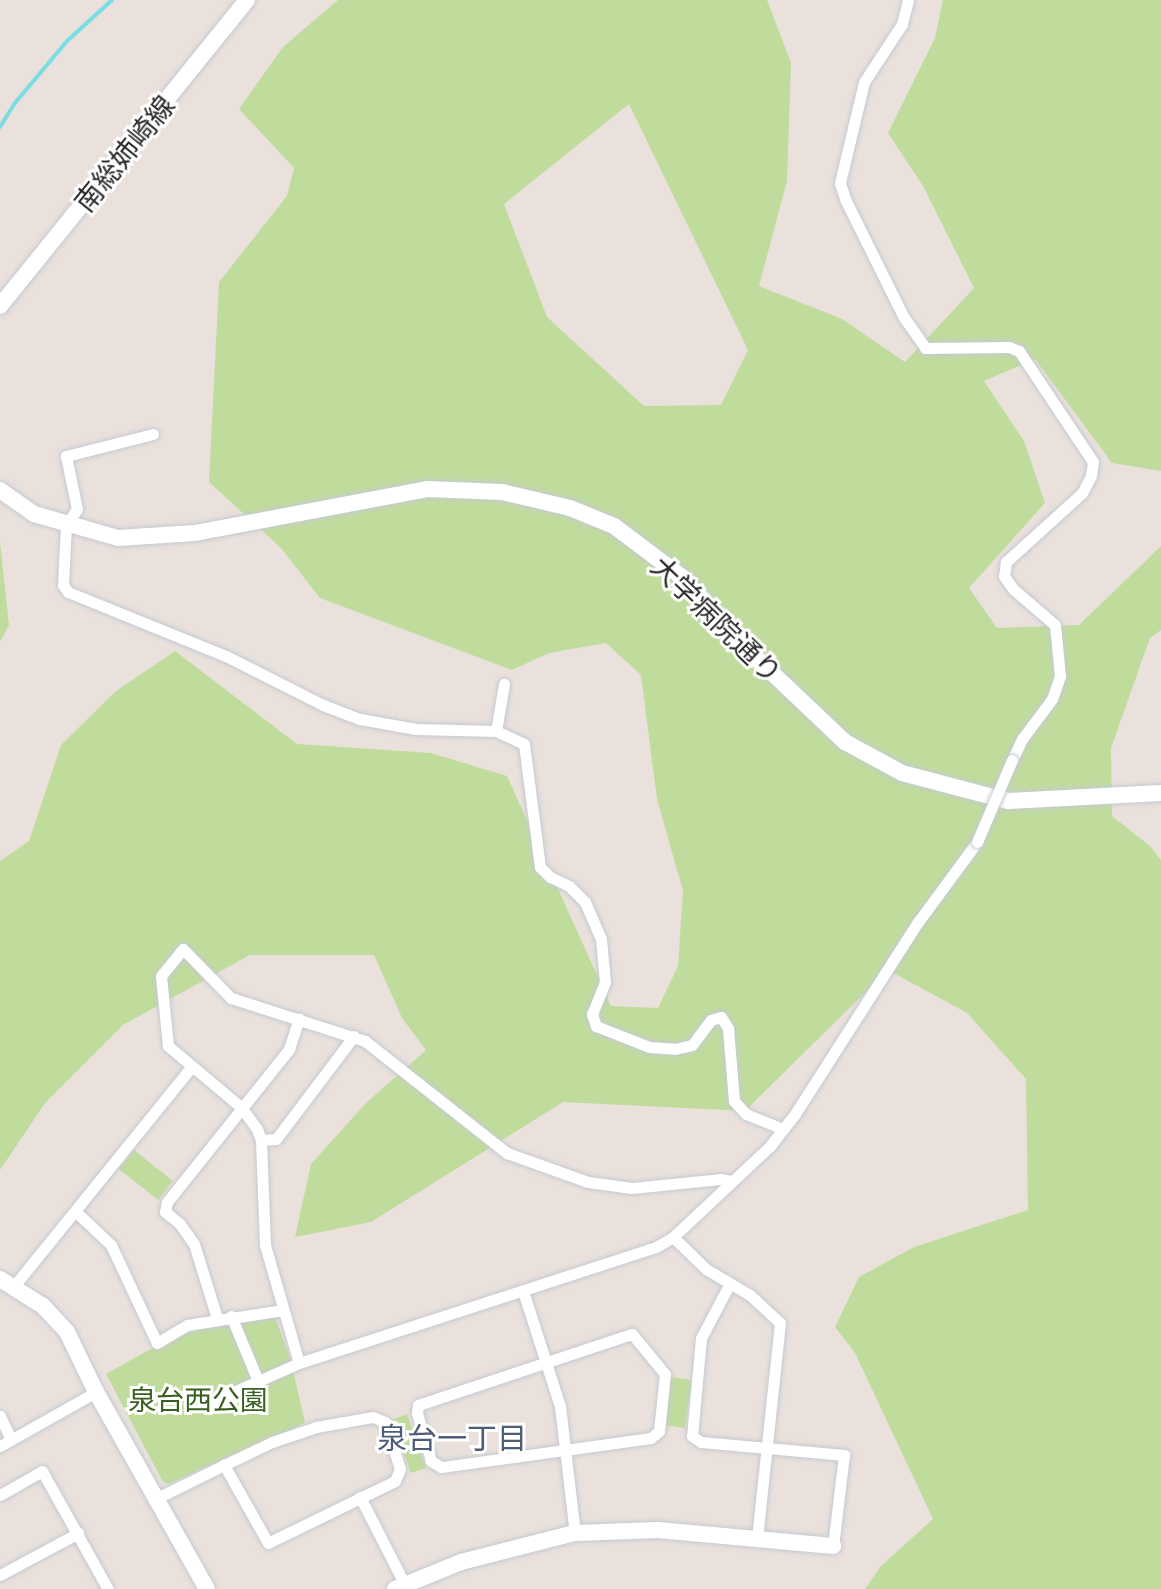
<!DOCTYPE html>
<html>
<head>
<meta charset="utf-8">
<style>
	body { margin:0 }
	#map { position:relative; width:1161px; height:1589px; overflow:hidden; background:#eae1dc; font-family:Lato,"Noto Sans JP",sans-serif }
	div>[style] { position:absolute }
	[style*='--x'] { left:calc(var(--x)*1px); top:calc(var(--y)*1px); width:calc(var(--w)*1px); rotate:calc(var(--a)*1deg) }
	.green>* { inset:0; background:#c0dc9d }
	.stream>* { height:4px; margin:-2px; padding:0 2px; transform-origin:2px; border-radius:2px; background:#78dee4 }
	.roads { filter:drop-shadow(0 0 2px #c4cad2) drop-shadow(0 0 2px #c4cad2) }
	.street>* { height:11px; margin:-5.5px; padding:0 5.5px; transform-origin:5.5px; border-radius:5.5px; background:#fff }
	.secondary>* { height:16px; margin:-8px; padding:0 8px; transform-origin:8px; border-radius:8px; background:#fff }
	.bridges { filter:drop-shadow(0 0 2px #c4cad2) drop-shadow(0 0 2px #c4cad2) }
	.street-bridge>* { height:11px; margin:-5.5px; padding:0 5.5px; transform-origin:5.5px; border-radius:5.5px; background:#fff }
	span { translate:-50% -50%; white-space:nowrap; text-align:center; line-height:1.15; -webkit-text-stroke:6px #fff; paint-order:stroke }
	.street-label { font-size:28px; color:#292929 }
	.park-label { font-size:28px; color:#3a6020 }
	.neighbourhood-label { font-size:30px; color:#4e5d76 }
</style>
</head>
<body>
<div id="map">
	<div class="green">
		<i style="clip-path:polygon(evenodd,338px 0,767px 0,791px 63px,787px 181px,759px 286px,842px 319px,905px 362px,974px 288px,923px 186px,888px 133px,935px 38px,943px 0,1161px 0,1161px 471px,1112px 463px,1035px 359px,984px 381px,1024px 441px,1045px 503px,969px 588px,997px 628px,1079px 625px,1161px 546px,1161px 630px,1150px 638px,1111px 748px,1112px 816px,1150px 846px,1161px 860px,1161px 1589px,865px 1589px,881px 1566px,933px 1519px,855px 1353px,835px 1327px,859px 1277px,914px 1247px,1028px 1210px,1026px 1079px,967px 1013px,888px 970px,745px 1111px,563px 1102px,371px 1222px,295px 1237px,311px 1164px,366px 1103px,426px 1050px,402px 1018px,374px 955px,250px 955px,123px 1025px,45px 1103px,0 1170px,0 861px,29px 841px,61px 745px,116px 691px,175px 651px,297px 744px,431px 753px,507px 776px,611px 1006px,658px 1008px,678px 966px,683px 891px,657px 799px,641px 675px,606px 643px,549px 653px,512px 670px,320px 598px,281px 548px,209px 482px,219px 282px,287px 196px,294px 168px,239px 109px,283px 47px,338px 0,629px 104px,748px 350px,721px 405px,644px 406px,547px 317px,504px 204px,629px 104px)"></i>
		<i style="clip-path:polygon(0 542px,9px 625px,0 642px)"></i>
		<i style="clip-path:polygon(134px 1150px,173px 1181px,158px 1200px,119px 1169px)"></i>
		<i style="clip-path:polygon(275px 1317px,291px 1361px,305px 1423px,168px 1484px,163px 1482px,106px 1374px,156px 1346px,205px 1326px)"></i>
		<i style="clip-path:polygon(670px 1377px,692px 1380px,685px 1428px,663px 1425px)"></i>
		<i style="clip-path:polygon(407px 1414px,426px 1468px,411px 1473px,392px 1420px)"></i>
	</div>
	<div class="stream">
		<i style="--x:0;--y:127;--w:28;--a:-58"></i>
		<i style="--x:15;--y:103;--w:81;--a:-50"></i>
		<i style="--x:67;--y:41;--w:61;--a:-42.3"></i>
	</div>
	<div class="roads">
		<div class="street">
			<i style="--x:908;--y:0;--w:25;--a:104"></i>
			<i style="--x:902;--y:24;--w:69;--a:123.2"></i>
			<i style="--x:864;--y:82;--w:104;--a:103.4"></i>
			<i style="--x:840;--y:183;--w:19;--a:72"></i>
			<i style="--x:846;--y:201;--w:128;--a:63.6"></i>
			<i style="--x:903;--y:316;--w:39;--a:55"></i>
			<i style="--x:925;--y:348;--w:84;--a:-0.7"></i>
			<i style="--x:1009;--y:347;--w:11;--a:22"></i>
			<i style="--x:1019;--y:351;--w:133;--a:56.3"></i>
			<i style="--x:1093;--y:462;--w:14;--a:98"></i>
			<i style="--x:1091;--y:476;--w:19;--a:118"></i>
			<i style="--x:1082;--y:493;--w:103;--a:137.8"></i>
			<i style="--x:1006;--y:562;--w:14;--a:98"></i>
			<i style="--x:1004;--y:576;--w:16;--a:55"></i>
			<i style="--x:1013;--y:589;--w:55;--a:40.6"></i>
			<i style="--x:1055;--y:625;--w:51;--a:84.4"></i>
			<i style="--x:1060;--y:676;--w:24;--a:109"></i>
			<i style="--x:1052;--y:699;--w:50;--a:126.9"></i>
			<i style="--x:1022;--y:739;--w:23;--a:115"></i>
			<i style="--x:153;--y:434;--w:90;--a:165.8"></i>
			<i style="--x:66;--y:456;--w:54;--a:78.3"></i>
			<i style="--x:77;--y:509;--w:19;--a:125"></i>
			<i style="--x:66;--y:525;--w:60;--a:92.9"></i>
			<i style="--x:63;--y:585;--w:9;--a:54"></i>
			<i style="--x:68;--y:592;--w:170;--a:22.1"></i>
			<i style="--x:226;--y:656;--w:109;--a:26.8"></i>
			<i style="--x:323;--y:705;--w:40;--a:21"></i>
			<i style="--x:360;--y:719;--w:57;--a:10.1"></i>
			<i style="--x:416;--y:729;--w:80;--a:1.4"></i>
			<i style="--x:496;--y:731;--w:31;--a:25"></i>
			<i style="--x:524;--y:744;--w:124;--a:82.6"></i>
			<i style="--x:540;--y:867;--w:14;--a:45"></i>
			<i style="--x:550;--y:877;--w:21;--a:25"></i>
			<i style="--x:569;--y:886;--w:23;--a:45"></i>
			<i style="--x:585;--y:902;--w:40;--a:66.6"></i>
			<i style="--x:601;--y:939;--w:43;--a:84.7"></i>
			<i style="--x:605;--y:982;--w:35;--a:112"></i>
			<i style="--x:592;--y:1014;--w:13;--a:72"></i>
			<i style="--x:596;--y:1026;--w:57;--a:21.6"></i>
			<i style="--x:649;--y:1047;--w:26;--a:4"></i>
			<i style="--x:675;--y:1049;--w:17;--a:-13"></i>
			<i style="--x:692;--y:1045;--w:31;--a:-53"></i>
			<i style="--x:711;--y:1020;--w:10;--a:-17"></i>
			<i style="--x:721;--y:1017;--w:13;--a:58"></i>
			<i style="--x:728;--y:1028;--w:73;--a:85.3"></i>
			<i style="--x:734;--y:1101;--w:18;--a:47"></i>
			<i style="--x:746;--y:1114;--w:40;--a:22"></i>
			<i style="--x:496;--y:731;--w:48;--a:-80.3"></i>
			<i style="--x:261;--y:1140;--w:15;--a:-4"></i>
			<i style="--x:276;--y:1139;--w:129;--a:-52.9"></i>
			<i style="--x:75;--y:1211;--w:50;--a:43.4"></i>
			<i style="--x:111;--y:1245;--w:108;--a:64.9"></i>
			<i style="--x:157;--y:1343;--w:35;--a:-31"></i>
			<i style="--x:187;--y:1325;--w:97;--a:-8.9"></i>
			<i style="--x:673;--y:1237;--w:46;--a:44.1"></i>
			<i style="--x:706;--y:1269;--w:51;--a:30.6"></i>
			<i style="--x:750;--y:1295;--w:41;--a:43"></i>
			<i style="--x:780;--y:1323;--w:215;--a:96.1"></i>
			<i style="--x:729;--y:1285;--w:60;--a:117.8"></i>
			<i style="--x:701;--y:1338;--w:98;--a:95.2"></i>
			<i style="--x:692;--y:1436;--w:11;--a:34"></i>
			<i style="--x:701;--y:1442;--w:144;--a:5.2"></i>
			<i style="--x:844;--y:1455;--w:92;--a:96.9"></i>
			<i style="--x:14;--y:1286;--w:283;--a:-51"></i>
			<i style="--x:523;--y:1291;--w:121;--a:72.2"></i>
			<i style="--x:560;--y:1406;--w:128;--a:83.3"></i>
			<i style="--x:231;--y:1316;--w:70;--a:67.4"></i>
			<i style="--x:217;--y:1318;--w:77;--a:-107.3"></i>
			<i style="--x:194;--y:1244;--w:24;--a:-125"></i>
			<i style="--x:180;--y:1224;--w:19;--a:-141"></i>
			<i style="--x:165;--y:1212;--w:10;--a:-79"></i>
			<i style="--x:167;--y:1202;--w:196;--a:-51.4"></i>
			<i style="--x:289;--y:1049;--w:32;--a:-72"></i>
			<i style="--x:632;--y:1334;--w:52;--a:50.5"></i>
			<i style="--x:665;--y:1374;--w:57;--a:96"></i>
			<i style="--x:659;--y:1431;--w:11;--a:139"></i>
			<i style="--x:651;--y:1438;--w:212;--a:172.1"></i>
			<i style="--x:441;--y:1467;--w:12;--a:-149"></i>
			<i style="--x:431;--y:1461;--w:50;--a:-106.3"></i>
			<i style="--x:417;--y:1413;--w:8;--a:-83"></i>
			<i style="--x:418;--y:1405;--w:225;--a:-18.4"></i>
			<i style="--x:299;--y:1363;--w:123;--a:-106.1"></i>
			<i style="--x:265;--y:1245;--w:105;--a:-92.2"></i>
			<i style="--x:261;--y:1140;--w:12;--a:-110"></i>
			<i style="--x:257;--y:1129;--w:26;--a:-126"></i>
			<i style="--x:242;--y:1108;--w:97;--a:-140"></i>
			<i style="--x:168;--y:1046;--w:70;--a:-95.7"></i>
			<i style="--x:161;--y:976;--w:35;--a:-51"></i>
			<i style="--x:183;--y:949;--w:69;--a:45.6"></i>
			<i style="--x:231;--y:998;--w:141;--a:17.8"></i>
			<i style="--x:365;--y:1041;--w:181;--a:38.3"></i>
			<i style="--x:507;--y:1153;--w:86;--a:19.7"></i>
			<i style="--x:588;--y:1182;--w:44;--a:7.8"></i>
			<i style="--x:632;--y:1188;--w:88;--a:-5.8"></i>
			<i style="--x:720;--y:1179;--w:12;--a:9"></i>
			<i style="--x:213;--y:1401;--w:94;--a:-23.8"></i>
			<i style="--x:299;--y:1363;--w:375;--a:-18"></i>
			<i style="--x:656;--y:1247;--w:20;--a:-30"></i>
			<i style="--x:673;--y:1237;--w:133;--a:-43.2"></i>
			<i style="--x:770;--y:1146;--w:41;--a:-52"></i>
			<i style="--x:795;--y:1114;--w:228;--a:-57.4"></i>
			<i style="--x:918;--y:922;--w:99;--a:-53.6"></i>
			<i style="--x:0;--y:1416;--w:26;--a:65"></i>
			<i style="--x:0;--y:1446;--w:110;--a:-29.4"></i>
			<i style="--x:0;--y:1495;--w:48;--a:-29.7"></i>
			<i style="--x:42;--y:1471;--w:135;--a:60.8"></i>
			<i style="--x:360;--y:1497;--w:99;--a:62.9"></i>
			<i style="--x:157;--y:1498;--w:75;--a:-26.2"></i>
			<i style="--x:224;--y:1465;--w:53;--a:-25.6"></i>
			<i style="--x:272;--y:1442;--w:46;--a:-18.8"></i>
			<i style="--x:316;--y:1427;--w:58;--a:-10"></i>
			<i style="--x:373;--y:1417;--w:13;--a:23"></i>
			<i style="--x:385;--y:1422;--w:49;--a:72.3"></i>
			<i style="--x:400;--y:1469;--w:13;--a:113"></i>
			<i style="--x:395;--y:1481;--w:141;--a:154"></i>
			<i style="--x:268;--y:1543;--w:90;--a:-119.4"></i>
			<i style="--x:0;--y:1575;--w:89;--a:-28.3"></i>
		</div>
		<div class="secondary">
			<i style="--x:0;--y:306;--w:393;--a:-51.1"></i>
			<i style="--x:0;--y:490;--w:42;--a:35.2"></i>
			<i style="--x:34;--y:514;--w:87;--a:15.9"></i>
			<i style="--x:118;--y:538;--w:77;--a:-3.7"></i>
			<i style="--x:195;--y:533;--w:236;--a:-10.7"></i>
			<i style="--x:427;--y:489;--w:75;--a:2.3"></i>
			<i style="--x:502;--y:492;--w:70;--a:13.2"></i>
			<i style="--x:570;--y:508;--w:48;--a:22.2"></i>
			<i style="--x:614;--y:526;--w:85;--a:36.9"></i>
			<i style="--x:682;--y:577;--w:100;--a:47.8"></i>
			<i style="--x:749;--y:651;--w:132;--a:43.5"></i>
			<i style="--x:845;--y:742;--w:65;--a:28.5"></i>
			<i style="--x:902;--y:773;--w:110;--a:14.8"></i>
			<i style="--x:1008;--y:801;--w:153;--a:-3"></i>
			<i style="--x:0;--y:1279;--w:51;--a:32.1"></i>
			<i style="--x:43;--y:1306;--w:35;--a:47"></i>
			<i style="--x:67;--y:1332;--w:67;--a:64.2"></i>
			<i style="--x:96;--y:1392;--w:226;--a:60.6"></i>
			<i style="--x:395;--y:1589;--w:71;--a:-22.2"></i>
			<i style="--x:461;--y:1562;--w:118;--a:-14.3"></i>
			<i style="--x:575;--y:1533;--w:83;--a:-2.1"></i>
			<i style="--x:658;--y:1530;--w:176;--a:5.2"></i>
		</div>
	</div>
	<div class="bridges">
		<div class="street-bridge">
			<i style="--x:977;--y:842;--w:89;--a:-66.9"></i>
		</div>
	</div>
	<div class="street-label">
		<span style="left:124px;top:153px;rotate:-51deg">南総姉崎線</span>
		<span style="left:717px;top:619px;rotate:44deg">大学病院通り</span>
	</div>
	<div class="park-label">
		<span style="left:198px;top:1399px">泉台西公園</span>
	</div>
	<div class="neighbourhood-label">
		<span style="left:452px;top:1437px">泉台一丁目</span>
	</div>
</div>
</body>
</html>
